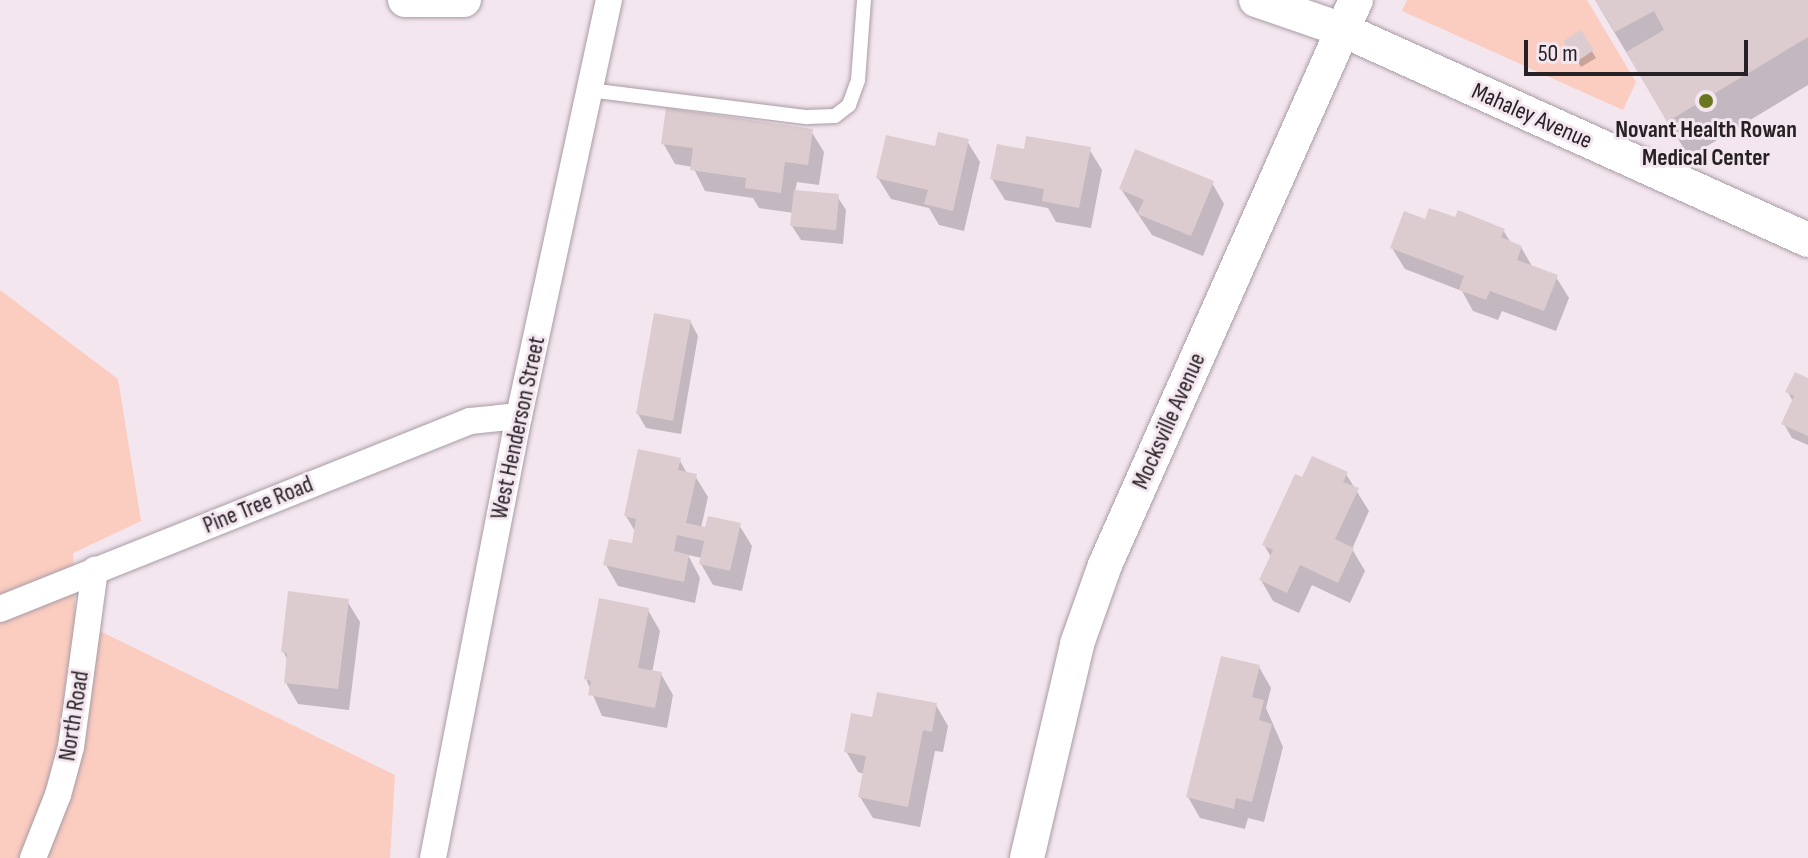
<!DOCTYPE html>
<html>
<head>
<meta charset="utf-8">
<style>
	body { margin:0 }
	#map { position:relative; width:1808px; height:858px; overflow:hidden; background:#f4e6ef; font-family:"Sofia Sans Condensed",sans-serif }
	div>[style] { position:absolute }
	[style*='--x'] { left:calc(var(--x)*1px); top:calc(var(--y)*1px); width:calc(var(--w)*1px); rotate:calc(var(--a)*1deg) }
	.green>* { inset:0; background:#fbccc0 }
	.shadow>* { inset:0; background:#0003 }
	.building>* { inset:0; background:#ddcccf }
	.roads { filter:drop-shadow(0 0 2px #a99ca4) drop-shadow(0 0 2px #a99ca4) }
	.service>* { height:14px; margin:-7px; padding:0 7px; transform-origin:7px; border-radius:7px; background:#fff }
	.minor>* { height:26px; margin:-13px; padding:0 13px; transform-origin:13px; border-radius:13px; background:#fff }
	.tertiary>* { height:34px; margin:-17px; padding:0 17px; transform-origin:17px; border-radius:17px; background:#fff }
	.dots>* { width:22px; height:22px; translate:-50% -50%; box-sizing:border-box; border:4px solid #f4e6ef; border-radius:50% }
	span { translate:-50% -50%; white-space:nowrap; text-align:center; line-height:1.15; -webkit-text-stroke:6px #f4e6ef; paint-order:stroke }
	.street-label { font-size:24px; color:#262124 }
	.poi-label { font-size:24px; color:#262124; font-weight:700 }
	.scale { position:absolute; left:1524px; top:40px; width:224px; height:36px; box-sizing:border-box; border:4px solid #262124; border-top:0; padding-left:10px; font-size:24px; line-height:28px; white-space:nowrap; color:#262124; -webkit-text-stroke:6px #f4e6ef; paint-order:stroke }
</style>
</head>
<body>
<div id="map">
	<div class="green">
		<i style="clip-path:polygon(1407px 0,1587px 0,1636px 82px,1623px 110px,1402px 11px)"></i>
		<i style="clip-path:polygon(0 290px,118px 379px,141px 521px,73px 553px,75px 619px,395px 775px,390px 858px,0 858px)"></i>
	</div>
	<div class="shadow">
		<i style="clip-path:polygon(1595px 0,1808px 0,1808px 85px,1689px 157px)"></i>
		<i style="clip-path:polygon(1580px 32px,1596px 58px,1581px 67px,1566px 42px)"></i>
		<i style="clip-path:polygon(811px 131px,824px 152px,819px 185px,797px 182px,795px 192px,837px 196px,846px 210px,843px 244px,801px 240px,792px 226px,794px 213px,759px 208px,753px 198px,705px 191px,693px 167px,675px 164px,663px 143px)"></i>
		<i style="clip-path:polygon(967px 141px,980px 162px,964px 231px,939px 225px,929px 208px,891px 199px,878px 178px,936px 148px)"></i>
		<i style="clip-path:polygon(1089px 149px,1102px 170px,1091px 228px,1056px 222px,1048px 208px,1005px 200px,992px 179px,1025px 152px)"></i>
		<i style="clip-path:polygon(1212px 183px,1224px 204px,1203px 256px,1152px 235px,1121px 189px)"></i>
		<i style="clip-path:polygon(1427px 221px,1503px 230px,1511px 243px,1521px 247px,1533px 268px,1556px 277px,1569px 298px,1556px 331px,1502px 311px,1498px 320px,1473px 311px,1462px 291px,1405px 269px,1392px 248px)"></i>
		<i style="clip-path:polygon(690px 321px,698px 336px,681px 434px,646px 428px,638px 414px)"></i>
		<i style="clip-path:polygon(1808px 380px,1808px 445px,1792px 438px,1784px 424px,1793px 402px,1788px 392px)"></i>
		<i style="clip-path:polygon(679px 459px,688px 475px,695px 476px,708px 497px,701px 528px,739px 525px,752px 546px,742px 591px,713px 585px,701px 564px,702px 558px,688px 555px,700px 578px,695px 603px,618px 586px,606px 565px,633px 546px,636px 533px,626px 516px)"></i>
		<i style="clip-path:polygon(1346px 474px,1369px 511px,1352px 549px,1365px 571px,1350px 603px,1312px 585px,1299px 613px,1273px 601px,1261px 580px,1271px 557px,1264px 545px,1303px 480px)"></i>
		<i style="clip-path:polygon(347px 601px,360px 622px,349px 710px,298px 704px,286px 683px,288px 661px,283px 651px)"></i>
		<i style="clip-path:polygon(648px 610px,660px 631px,652px 673px,661px 674px,673px 695px,667px 728px,602px 716px,586px 679px)"></i>
		<i style="clip-path:polygon(1259px 667px,1271px 688px,1266px 708px,1283px 747px,1264px 822px,1248px 818px,1245px 829px,1200px 818px,1188px 797px)"></i>
		<i style="clip-path:polygon(936px 705px,948px 726px,943px 752px,935px 751px,920px 827px,873px 818px,860px 797px,865px 774px,858px 772px,846px 751px,873px 719px)"></i>
	</div>
	<div class="building">
		<i style="clip-path:polygon(1595px 0,1808px 0,1808px 37px,1667px 122px,1626px 52px,1664px 30px,1654px 11px,1615px 32px)"></i>
		<i style="clip-path:polygon(1581px 30px,1594px 50px,1576px 62px,1563px 41px)"></i>
		<i style="clip-path:polygon(666px 108px,813px 129px,808px 165px,785px 162px,781px 193px,745px 188px,746px 178px,690px 170px,693px 148px,661px 144px)"></i>
		<i style="clip-path:polygon(938px 132px,969px 139px,953px 211px,924px 204px,928px 190px,876px 178px,886px 135px,935px 146px)"></i>
		<i style="clip-path:polygon(1026px 136px,1091px 147px,1079px 208px,1042px 201px,1044px 189px,990px 179px,997px 144px,1024px 149px)"></i>
		<i style="clip-path:polygon(1135px 149px,1214px 181px,1191px 236px,1137px 214px,1144px 200px,1119px 189px)"></i>
		<i style="clip-path:polygon(794px 190px,839px 194px,836px 230px,790px 226px)"></i>
		<i style="clip-path:polygon(1429px 208px,1455px 217px,1458px 210px,1505px 229px,1501px 237px,1522px 246px,1517px 260px,1558px 275px,1544px 311px,1490px 291px,1486px 300px,1459px 290px,1464px 276px,1390px 248px,1404px 211px,1425px 219px)"></i>
		<i style="clip-path:polygon(654px 313px,691px 320px,673px 421px,636px 414px)"></i>
		<i style="clip-path:polygon(1795px 372px,1808px 378px,1808px 436px,1781px 424px,1794px 396px,1785px 392px)"></i>
		<i style="clip-path:polygon(638px 449px,681px 458px,678px 470px,697px 474px,686px 523px,705px 527px,708px 516px,741px 523px,730px 571px,699px 564px,704px 541px,677px 535px,674px 551px,689px 555px,684px 582px,603px 565px,609px 539px,632px 543px,636px 519px,624px 516px)"></i>
		<i style="clip-path:polygon(1312px 456px,1348px 472px,1343px 482px,1359px 488px,1335px 539px,1354px 548px,1338px 583px,1300px 565px,1287px 593px,1259px 580px,1273px 550px,1262px 545px,1295px 474px,1302px 477px)"></i>
		<i style="clip-path:polygon(288px 591px,349px 599px,338px 689px,284px 683px,287px 653px,281px 652px)"></i>
		<i style="clip-path:polygon(599px 598px,649px 608px,638px 668px,662px 672px,655px 708px,588px 695px,591px 681px,584px 679px)"></i>
		<i style="clip-path:polygon(1221px 656px,1260px 665px,1252px 697px,1264px 700px,1259px 720px,1272px 724px,1252px 802px,1236px 798px,1234px 809px,1186px 797px)"></i>
		<i style="clip-path:polygon(877px 692px,937px 703px,932px 732px,923px 730px,908px 807px,858px 797px,866px 756px,844px 752px,851px 713px,872px 717px)"></i>
	</div>
	<div class="roads">
		<div class="service">
			<i style="--x:589;--y:90;--w:220;--a:7.1"></i>
			<i style="--x:807;--y:117;--w:28;--a:-2"></i>
			<i style="--x:835;--y:116;--w:18;--a:-38"></i>
			<i style="--x:849;--y:105;--w:27;--a:-70"></i>
			<i style="--x:858;--y:80;--w:80;--a:-85.7"></i>
		</div>
		<div class="minor">
			<i style="--x:0;--y:609;--w:506;--a:-21.8"></i>
			<i style="--x:470;--y:421;--w:49;--a:-5.8"></i>
			<i style="--x:33;--y:858;--w:68;--a:-68.4"></i>
			<i style="--x:58;--y:795;--w:50;--a:-74.8"></i>
			<i style="--x:71;--y:747;--w:179;--a:-82.3"></i>
			<i style="--x:433;--y:858;--w:450;--a:-79"></i>
			<i style="--x:519;--y:416;--w:426;--a:-77.8"></i>
		</div>
		<div class="tertiary">
			<i style="--x:405;--y:0;--w:59;--a:0"></i>
			<i style="--x:1256;--y:0;--w:92;--a:19"></i>
			<i style="--x:1343;--y:30;--w:510;--a:24.3"></i>
			<i style="--x:1027;--y:858;--w:220;--a:-76.8"></i>
			<i style="--x:1077;--y:644;--w:84;--a:-70.5"></i>
			<i style="--x:1105;--y:565;--w:618;--a:-66.05"></i>
		</div>
	</div>
	<div class="dots">
		<i style="left:1706px;top:101px;background:#6a7520"></i>
	</div>
	<div class="street-label">
		<span style="left:1532px;top:116px;rotate:24deg">Mahaley Avenue</span>
		<span style="left:1169px;top:421px;rotate:-66deg">Mocksville Avenue</span>
		<span style="left:518px;top:428px;rotate:-78deg">West Henderson Street</span>
		<span style="left:258px;top:505px;rotate:-22deg">Pine Tree Road</span>
		<span style="left:74px;top:716px;rotate:-81deg">North Road</span>
	</div>
	<div class="poi-label">
		<span style="left:1706px;top:144px">Novant Health Rowan<br>Medical Center</span>
	</div>
	<div class="scale">50 m</div>
</div>
</body>
</html>
